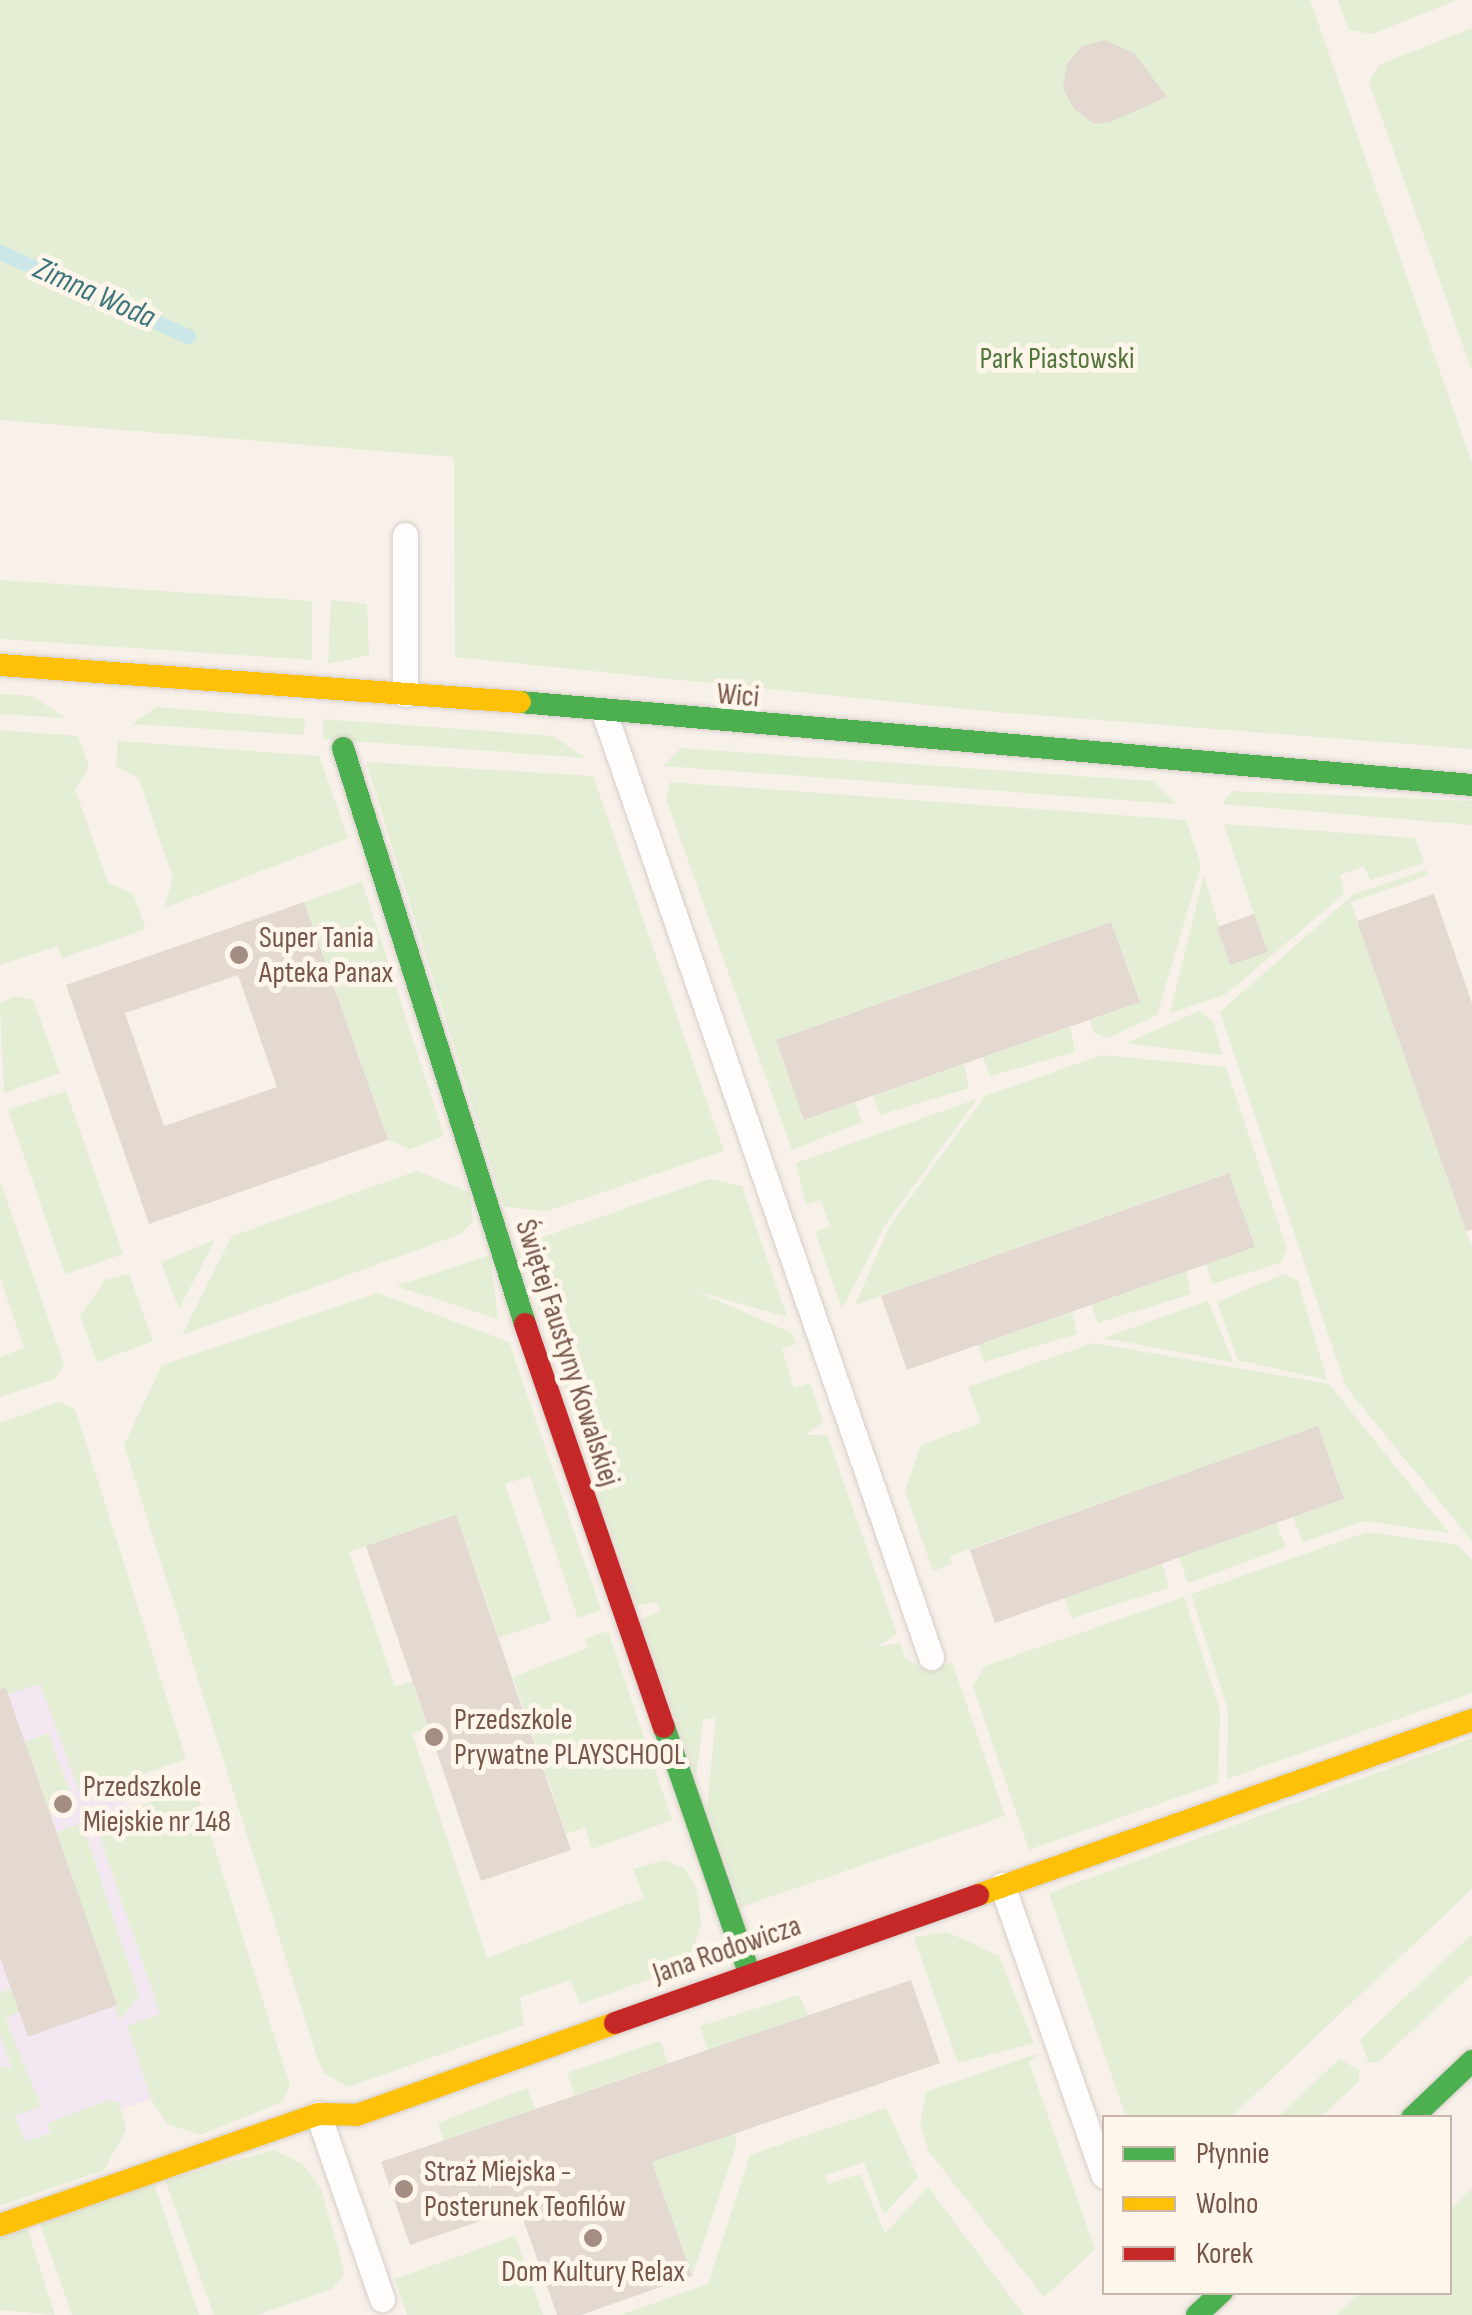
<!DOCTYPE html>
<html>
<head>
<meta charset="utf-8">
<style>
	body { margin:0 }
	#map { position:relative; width:1472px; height:2315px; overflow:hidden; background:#f7f1ea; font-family:"Sofia Sans Condensed",sans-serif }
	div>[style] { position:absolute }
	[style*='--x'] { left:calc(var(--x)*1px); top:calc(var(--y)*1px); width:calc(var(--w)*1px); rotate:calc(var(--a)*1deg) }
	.education>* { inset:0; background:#f3e8f2 }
	.green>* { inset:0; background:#e4eed4 }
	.stream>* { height:15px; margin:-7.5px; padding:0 7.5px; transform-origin:7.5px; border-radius:7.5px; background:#cbe7e8 }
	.building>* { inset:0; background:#e4d9d1 }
	.roads { filter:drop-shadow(0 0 2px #d6cdc7) drop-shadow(0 0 2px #d6cdc7) }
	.lane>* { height:25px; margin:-12.5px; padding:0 12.5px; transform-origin:12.5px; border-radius:12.5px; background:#fefdfc }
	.fast>* { height:22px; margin:-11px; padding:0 11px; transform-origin:11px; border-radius:11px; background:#4caf50 }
	.slow>* { height:22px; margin:-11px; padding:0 11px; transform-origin:11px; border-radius:11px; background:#ffc107 }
	.jam>* { height:22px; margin:-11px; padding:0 11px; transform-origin:11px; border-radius:11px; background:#c62828 }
	.dots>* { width:28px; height:28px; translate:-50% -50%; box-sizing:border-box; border:5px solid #fff6eb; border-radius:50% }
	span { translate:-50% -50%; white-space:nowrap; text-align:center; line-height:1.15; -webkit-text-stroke:10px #fff6eb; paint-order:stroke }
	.park-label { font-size:30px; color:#52773d }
	.street-label { font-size:30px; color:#775749 }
	.poi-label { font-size:30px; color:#775749 }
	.left { translate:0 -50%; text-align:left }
	.water-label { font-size:32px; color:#3c767c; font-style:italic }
	.legend { position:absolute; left:1102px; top:2115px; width:350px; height:180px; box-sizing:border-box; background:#fff6eb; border:2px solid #c9b6aa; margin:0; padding:12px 18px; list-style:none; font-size:30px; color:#775749 }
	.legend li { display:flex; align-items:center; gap:20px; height:50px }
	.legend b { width:50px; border:2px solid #c9b6aa }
</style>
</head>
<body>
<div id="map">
	<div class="education">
		<i style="clip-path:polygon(0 1470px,128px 1811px,176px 2090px,0 2152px)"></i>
	</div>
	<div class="green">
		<i style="clip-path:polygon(0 0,1310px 0,1472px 463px,1472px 749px,996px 712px,455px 657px,454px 457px,0 420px)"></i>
		<i style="clip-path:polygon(1338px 0,1457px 0,1372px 34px,1349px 30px)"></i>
		<i style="clip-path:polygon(1472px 28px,1472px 371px,1369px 82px,1379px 65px)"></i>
		<i style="clip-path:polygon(0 580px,312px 601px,312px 660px,0 639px)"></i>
		<i style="clip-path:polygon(331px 600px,367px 604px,369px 655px,328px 664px)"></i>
		<i style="clip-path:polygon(0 694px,32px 696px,66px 718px,0 714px)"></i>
		<i style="clip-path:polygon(156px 707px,305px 719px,304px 735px,132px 724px)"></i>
		<i style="clip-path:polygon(323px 719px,553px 736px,585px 758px,323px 739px)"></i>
		<i style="clip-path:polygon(0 730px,78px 736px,89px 767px,75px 789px,108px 883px,133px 894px,146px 929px,62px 958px,58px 946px,0 965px)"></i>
		<i style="clip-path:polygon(118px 741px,319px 756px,348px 838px,164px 908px,173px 878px,139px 779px,116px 766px)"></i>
		<i style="clip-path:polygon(681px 748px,1153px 781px,1176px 804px,663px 766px)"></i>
		<i style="clip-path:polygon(366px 762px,593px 776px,724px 1151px,547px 1211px,504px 1207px)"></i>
		<i style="clip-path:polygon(670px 782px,1186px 820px,1201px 865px,1157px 1015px,1108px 1038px,1094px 1033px,1090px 1020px,1140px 1001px,1111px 922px,776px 1040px,804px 1120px,855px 1102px,862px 1122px,792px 1150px,666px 799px)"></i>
		<i style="clip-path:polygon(1233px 791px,1472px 801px,1472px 825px,1222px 804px)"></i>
		<i style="clip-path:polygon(1224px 824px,1415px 838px,1424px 863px,1370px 880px,1364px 866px,1340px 875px,1344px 894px,1225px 995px,1170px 1013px,1204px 875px,1230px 965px,1254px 914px)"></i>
		<i style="clip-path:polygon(1426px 870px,1428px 875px,1351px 902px,1472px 1248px,1472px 1541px,1346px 1387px,1220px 1012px,1354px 894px)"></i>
		<i style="clip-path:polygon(362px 882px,444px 1136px,410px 1149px,388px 1140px,304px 902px)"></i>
		<i style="clip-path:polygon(16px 996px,33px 1000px,60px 1073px,4px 1093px,0 1003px)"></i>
		<i style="clip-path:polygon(1199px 1011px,1213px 1022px,1222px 1055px,1126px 1043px)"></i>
		<i style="clip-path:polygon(1070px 1027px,1075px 1052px,990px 1076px,983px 1057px)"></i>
		<i style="clip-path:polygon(1102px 1055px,1226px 1067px,1287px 1249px,1280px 1263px,1212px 1284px,1206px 1264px,1255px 1246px,1228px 1173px,855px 1305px,889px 1227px,985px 1096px)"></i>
		<i style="clip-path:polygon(964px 1064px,969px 1088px,880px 1115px,873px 1096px)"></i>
		<i style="clip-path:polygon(66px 1091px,123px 1254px,65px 1274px,8px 1110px)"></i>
		<i style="clip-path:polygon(977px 1099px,885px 1225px,842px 1309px,815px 1232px,830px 1226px,821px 1200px,806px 1205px,796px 1163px)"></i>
		<i style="clip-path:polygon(417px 1171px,469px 1192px,473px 1221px,461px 1234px,182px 1335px,232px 1236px)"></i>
		<i style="clip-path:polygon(710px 1179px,742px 1186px,787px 1317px,696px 1291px,792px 1333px,796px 1344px,782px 1349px,794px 1388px,810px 1383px,823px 1422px,805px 1435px,827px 1435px,897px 1634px,876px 1647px,900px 1643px,905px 1658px,925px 1670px,952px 1662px,1005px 1816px,741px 1907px,707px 1807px,716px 1717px,703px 1720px,696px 1777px,641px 1619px,660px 1612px,657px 1602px,637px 1606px,594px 1480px,612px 1474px,609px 1465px,590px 1464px,517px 1246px)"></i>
		<i style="clip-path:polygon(0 1181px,64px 1364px,55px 1379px,0 1397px,0 1357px,24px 1348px,0 1277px)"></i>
		<i style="clip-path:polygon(215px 1240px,179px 1309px,161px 1262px)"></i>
		<i style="clip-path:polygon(490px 1255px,498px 1319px,396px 1286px)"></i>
		<i style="clip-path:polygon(1186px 1271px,1191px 1294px,1098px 1323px,1091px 1305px)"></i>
		<i style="clip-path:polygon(129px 1274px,153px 1341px,97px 1362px,80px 1316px,105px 1280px)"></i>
		<i style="clip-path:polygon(1284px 1274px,1298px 1281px,1327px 1380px,1238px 1360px,1217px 1302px)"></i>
		<i style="clip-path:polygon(378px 1293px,509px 1342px,601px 1610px,578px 1618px,530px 1476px,505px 1484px,551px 1620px,499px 1638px,456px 1515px,349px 1552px,395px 1686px,412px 1681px,428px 1727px,412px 1734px,487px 1958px,644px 1898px,633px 1869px,664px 1860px,684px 1868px,697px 1889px,701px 1924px,690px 1960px,656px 1977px,580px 2004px,570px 1980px,520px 1997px,524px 2025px,348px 2087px,324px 2073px,318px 2060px,124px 1445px,162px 1365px)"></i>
		<i style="clip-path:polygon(1208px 1301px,1233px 1362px,1103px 1338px)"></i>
		<i style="clip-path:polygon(1072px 1312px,1077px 1334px,984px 1362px,978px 1345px)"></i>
		<i style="clip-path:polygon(1093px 1343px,1329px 1384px,1449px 1533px,1364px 1521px,1303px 1542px,1293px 1517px,1344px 1499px,1318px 1427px,950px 1556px,952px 1564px,933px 1571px,905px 1491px,921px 1445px,981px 1423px,968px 1387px)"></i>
		<i style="clip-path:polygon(59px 1402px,75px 1409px,186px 1759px,81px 1795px,40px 1684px,0 1697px,0 1423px)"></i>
		<i style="clip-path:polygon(1276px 1523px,1286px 1547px,1188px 1583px,1179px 1557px)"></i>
		<i style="clip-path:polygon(1367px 1532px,1459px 1545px,1472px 1561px,1472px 1693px,1227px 1779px,1228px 1710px,1191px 1594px)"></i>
		<i style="clip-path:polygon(1162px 1563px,1169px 1588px,1072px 1618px,1064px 1598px)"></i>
		<i style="clip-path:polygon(1184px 1597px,1220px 1711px,1218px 1783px,1029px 1850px,973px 1686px,985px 1666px)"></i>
		<i style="clip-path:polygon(608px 1631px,672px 1820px,592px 1849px,585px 1827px,566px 1834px,513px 1677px,588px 1648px,585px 1639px)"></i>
		<i style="clip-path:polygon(48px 1733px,75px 1804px,50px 1814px,25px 1742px)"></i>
		<i style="clip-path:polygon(1472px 1738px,1472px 1889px,1231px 2117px,1126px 2117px,1049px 1893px)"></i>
		<i style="clip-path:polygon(195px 1786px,290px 2086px,282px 2102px,200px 2135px,167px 2124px,151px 2099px,127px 2026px,160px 2014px,95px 1822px)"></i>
		<i style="clip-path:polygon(82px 1823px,139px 1995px,120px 2021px,57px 1832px)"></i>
		<i style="clip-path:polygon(947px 1932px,999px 1956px,1034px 2043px,958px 2063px,914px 1937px)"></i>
		<i style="clip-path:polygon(1472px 1934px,1472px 1974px,1379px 2062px,1369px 2063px,1360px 2040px)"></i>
		<i style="clip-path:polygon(11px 1989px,19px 2012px,5px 2018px,41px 2106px,15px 2116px,25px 2142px,51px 2133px,47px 2123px,108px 2100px,119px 2102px,126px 2130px,104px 2170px,0 2206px,0 2067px,12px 2068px,0 2035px,0 1992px)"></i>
		<i style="clip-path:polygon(799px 1995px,808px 2015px,708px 2050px,700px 2026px)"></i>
		<i style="clip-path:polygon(660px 2041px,668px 2063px,575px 2095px,567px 2073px)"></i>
		<i style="clip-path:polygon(1039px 2053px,1029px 2062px,1095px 2249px,1044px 2297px,929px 2152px,920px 2125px,926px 2092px)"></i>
		<i style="clip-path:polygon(1339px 2059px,1359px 2070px,1359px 2081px,1320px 2117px,1278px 2117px)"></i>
		<i style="clip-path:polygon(527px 2088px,535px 2109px,444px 2140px,438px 2123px)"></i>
		<i style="clip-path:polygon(886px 2108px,918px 2177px,884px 2215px,864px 2162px,824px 2176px,828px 2184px,860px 2174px,885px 2233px,928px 2187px,1024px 2315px,620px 2315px,708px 2284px,750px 2155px)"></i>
		<i style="clip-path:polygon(734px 2133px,737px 2143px,692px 2276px,660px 2187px,613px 2175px)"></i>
		<i style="clip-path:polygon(274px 2150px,304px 2165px,321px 2189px,345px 2273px,332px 2289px,257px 2315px,214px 2315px,165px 2180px)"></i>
		<i style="clip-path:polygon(154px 2183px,199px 2315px,72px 2315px,40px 2224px)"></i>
		<i style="clip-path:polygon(1472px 2189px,1472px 2315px,1336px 2315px,1361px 2293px,1450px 2292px,1450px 2210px)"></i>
		<i style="clip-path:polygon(27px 2228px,55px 2315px,0 2310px,0 2238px)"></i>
		<i style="clip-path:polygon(515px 2236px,543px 2315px,407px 2315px,395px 2279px)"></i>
	</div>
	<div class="stream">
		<i style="--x:0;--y:252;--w:206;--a:24.1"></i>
	</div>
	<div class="building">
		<i style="clip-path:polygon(1105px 40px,1134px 53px,1167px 97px,1110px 122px,1094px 124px,1074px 109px,1063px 88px,1067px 64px,1082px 46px)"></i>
		<i style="clip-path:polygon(1434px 894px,1472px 1003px,1472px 1230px,1466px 1231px,1357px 921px)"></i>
		<i style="clip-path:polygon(evenodd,304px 902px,388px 1140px,149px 1224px,66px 985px,304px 902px,238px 975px,277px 1087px,164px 1126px,125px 1013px,238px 975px)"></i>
		<i style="clip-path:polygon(1254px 914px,1268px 952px,1230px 965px,1217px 927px)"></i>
		<i style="clip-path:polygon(1111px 922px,1140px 1002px,804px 1120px,776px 1040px)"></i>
		<i style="clip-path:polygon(1229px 1173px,1255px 1247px,907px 1370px,881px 1296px)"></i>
		<i style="clip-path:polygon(1318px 1426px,1344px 1499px,995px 1623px,970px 1550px)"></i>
		<i style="clip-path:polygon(456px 1515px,571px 1850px,481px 1881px,366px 1546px)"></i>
		<i style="clip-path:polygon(6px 1688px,117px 2005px,28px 2037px,0 1958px,0 1689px)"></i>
		<i style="clip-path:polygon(911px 1980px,940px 2063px,652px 2162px,692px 2276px,581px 2315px,557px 2315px,519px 2208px,410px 2245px,381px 2162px)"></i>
	</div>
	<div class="roads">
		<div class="lane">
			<i style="--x:405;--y:535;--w:159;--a:90"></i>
			<i style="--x:605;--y:715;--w:997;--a:70.91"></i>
			<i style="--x:1002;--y:1885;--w:308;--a:70.7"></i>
			<i style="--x:318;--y:2114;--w:196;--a:70.9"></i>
		</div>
		<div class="fast">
			<i style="--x:520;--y:702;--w:956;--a:4.98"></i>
			<i style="--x:343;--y:748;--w:604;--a:72.46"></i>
			<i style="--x:664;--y:1727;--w:260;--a:70.9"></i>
			<i style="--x:1412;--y:2118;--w:83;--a:-43.5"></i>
			<i style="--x:1197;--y:2315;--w:34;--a:-43"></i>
		</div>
		<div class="slow">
			<i style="--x:0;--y:665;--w:521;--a:4.07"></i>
			<i style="--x:978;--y:1895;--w:524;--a:-19.51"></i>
			<i style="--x:0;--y:2225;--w:337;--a:-19.2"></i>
			<i style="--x:318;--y:2114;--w:39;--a:1"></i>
			<i style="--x:357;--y:2115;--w:274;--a:-19.6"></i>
		</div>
		<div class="jam">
			<i style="--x:525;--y:1324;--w:426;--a:71"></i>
			<i style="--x:615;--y:2023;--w:385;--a:-19.4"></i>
		</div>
	</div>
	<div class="dots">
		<i style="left:239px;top:955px;background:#a48d81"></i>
		<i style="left:434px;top:1737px;background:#a48d81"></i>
		<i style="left:63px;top:1804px;background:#a48d81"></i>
		<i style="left:404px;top:2189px;background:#a48d81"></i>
		<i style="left:593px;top:2238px;background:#a48d81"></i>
	</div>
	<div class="park-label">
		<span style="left:1057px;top:359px">Park Piastowski</span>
	</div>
	<div class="street-label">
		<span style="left:738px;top:696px;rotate:5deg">Wici</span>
		<span style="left:567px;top:1353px;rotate:72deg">Świętej Faustyny Kowalskiej</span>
		<span style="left:727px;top:1950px;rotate:-19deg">Jana Rodowicza</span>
	</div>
	<div class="poi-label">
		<span class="left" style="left:259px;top:955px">Super Tania<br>Apteka Panax</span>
		<span class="left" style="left:454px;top:1737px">Przedszkole<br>Prywatne PLAYSCHOOL</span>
		<span class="left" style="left:83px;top:1804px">Przedszkole<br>Miejskie nr 148</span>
		<span class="left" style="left:424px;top:2189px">Straż Miejska -<br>Posterunek Teofilów</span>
		<span style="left:593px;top:2272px">Dom Kultury Relax</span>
	</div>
	<div class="water-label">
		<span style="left:94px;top:294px;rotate:24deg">Zimna Woda</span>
	</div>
	<ul class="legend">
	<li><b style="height:12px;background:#4caf50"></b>Płynnie</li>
	<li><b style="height:12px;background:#ffc107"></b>Wolno</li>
	<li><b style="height:12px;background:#c62828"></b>Korek</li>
	</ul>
</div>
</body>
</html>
